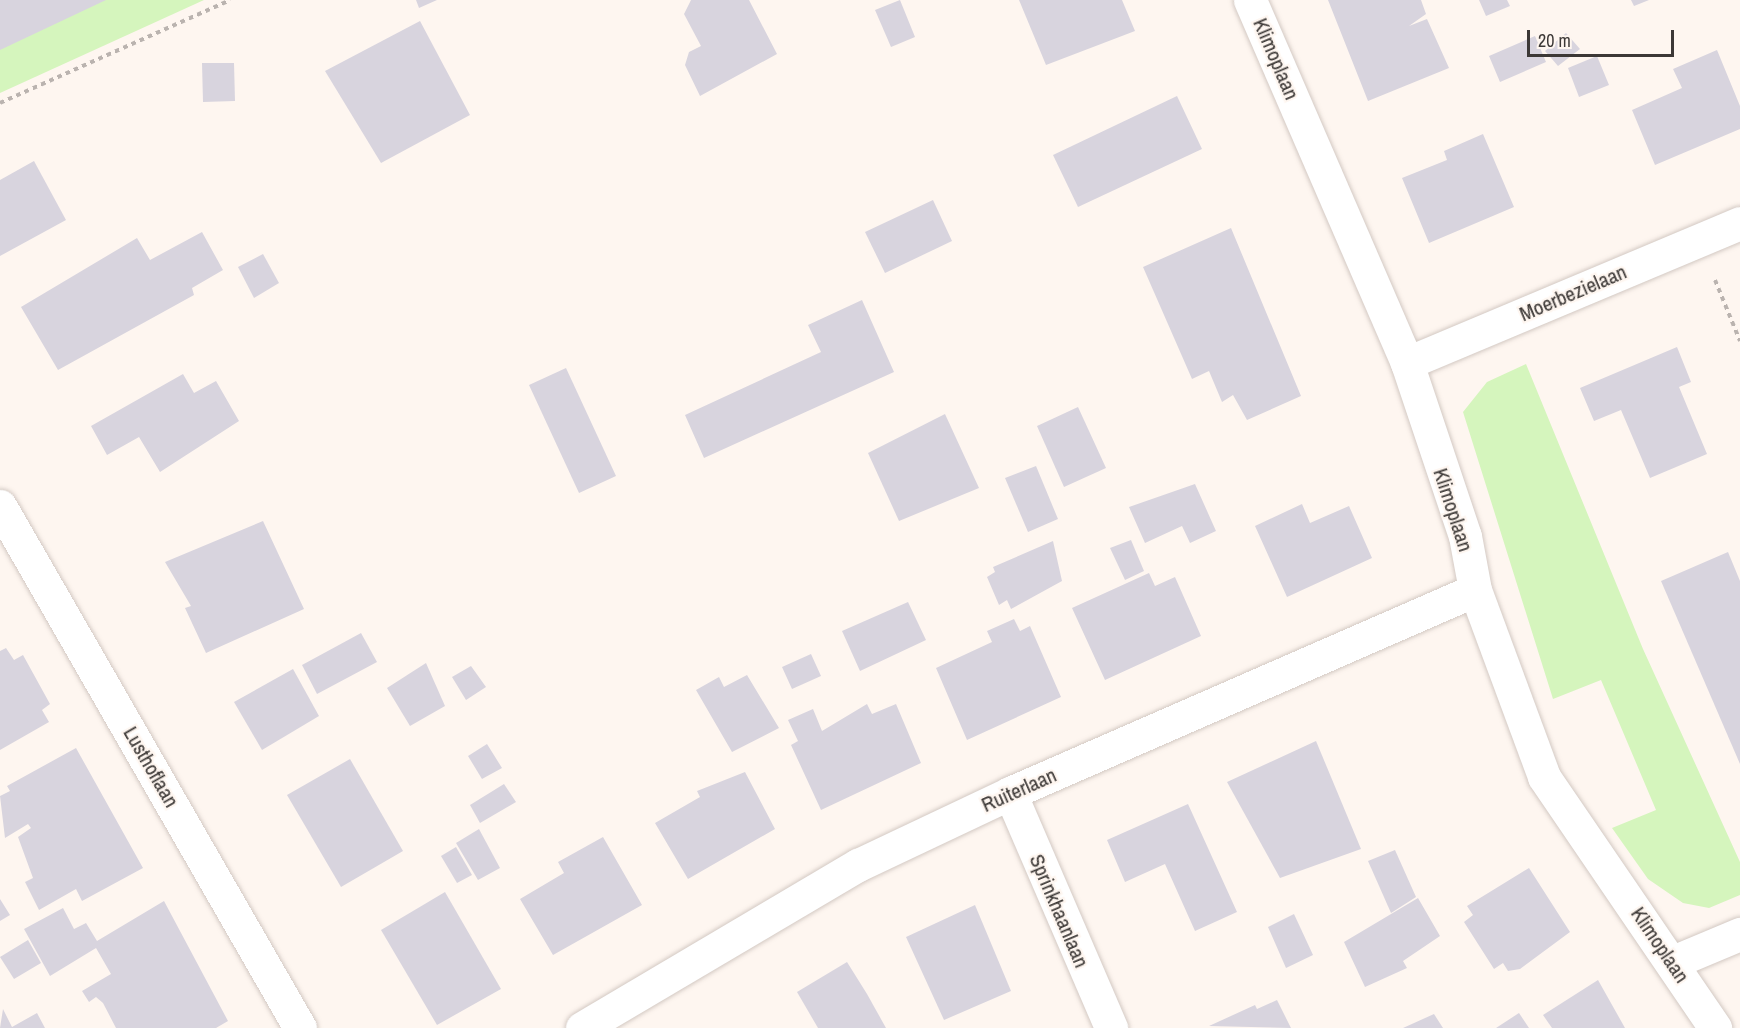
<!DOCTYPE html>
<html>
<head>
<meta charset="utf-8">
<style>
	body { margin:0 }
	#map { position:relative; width:1740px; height:1028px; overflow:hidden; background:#fef6f0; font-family:"Archivo Narrow",sans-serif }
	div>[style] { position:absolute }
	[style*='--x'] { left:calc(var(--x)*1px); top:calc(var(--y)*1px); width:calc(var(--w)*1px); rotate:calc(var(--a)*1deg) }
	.green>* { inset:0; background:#d5f5bd }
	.building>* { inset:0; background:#d8d4de }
	.path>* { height:4px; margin-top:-2px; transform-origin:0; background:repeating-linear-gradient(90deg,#bab3af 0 4.5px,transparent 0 9px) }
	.roads { filter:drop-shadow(0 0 2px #d3c9c3) drop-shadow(0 0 2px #d3c9c3) }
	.minor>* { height:33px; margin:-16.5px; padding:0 16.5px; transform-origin:16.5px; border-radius:16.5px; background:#fff }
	span { translate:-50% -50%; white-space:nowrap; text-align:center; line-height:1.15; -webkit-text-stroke:4.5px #fef6f0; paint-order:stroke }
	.street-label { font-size:21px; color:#3c3836 }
	.scale { position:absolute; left:1527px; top:30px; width:147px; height:27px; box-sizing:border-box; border:3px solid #3c3836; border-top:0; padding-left:8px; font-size:18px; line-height:21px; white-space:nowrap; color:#3c3836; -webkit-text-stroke:4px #fef6f0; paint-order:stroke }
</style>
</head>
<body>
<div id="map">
	<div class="green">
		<i style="clip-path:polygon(0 0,204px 0,0 93px)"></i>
		<i style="clip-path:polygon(1526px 364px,1643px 649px,1740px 862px,1740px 895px,1709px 908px,1683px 903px,1648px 879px,1612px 828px,1656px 810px,1601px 680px,1553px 699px,1463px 412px,1487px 382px)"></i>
	</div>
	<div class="building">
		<i style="clip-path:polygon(0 0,106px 0,0 50px)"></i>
		<i style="clip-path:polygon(416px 0,437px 0,419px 8px)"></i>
		<i style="clip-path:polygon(691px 0,749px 0,777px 54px,700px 96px,685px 65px,689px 52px,701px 46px,684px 14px)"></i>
		<i style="clip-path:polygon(900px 0,915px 37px,891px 47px,875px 10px)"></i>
		<i style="clip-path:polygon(1019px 0,1122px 0,1135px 31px,1046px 65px)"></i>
		<i style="clip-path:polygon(1328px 0,1421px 0,1426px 14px,1409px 26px,1427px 19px,1449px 68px,1368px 101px)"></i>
		<i style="clip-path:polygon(1479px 0,1507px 0,1510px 6px,1486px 16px)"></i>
		<i style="clip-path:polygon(1631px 0,1649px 0,1634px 6px)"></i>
		<i style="clip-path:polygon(420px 21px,470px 115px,381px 163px,325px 71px)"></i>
		<i style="clip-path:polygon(1566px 33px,1580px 49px,1558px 66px,1545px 51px)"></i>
		<i style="clip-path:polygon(1535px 36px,1546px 62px,1500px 82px,1489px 56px)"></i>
		<i style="clip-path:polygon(1717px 50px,1740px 106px,1740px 129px,1655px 165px,1632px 110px,1682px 88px,1673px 69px)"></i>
		<i style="clip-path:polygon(1597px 56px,1609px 85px,1579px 97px,1568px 68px)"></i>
		<i style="clip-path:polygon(202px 63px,234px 63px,235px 101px,203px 102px)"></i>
		<i style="clip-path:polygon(1177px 96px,1202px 149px,1078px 207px,1053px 155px)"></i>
		<i style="clip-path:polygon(1483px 134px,1514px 207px,1429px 243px,1402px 178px,1447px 160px,1444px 151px)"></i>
		<i style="clip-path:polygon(34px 161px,66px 220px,0 256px,0 180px)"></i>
		<i style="clip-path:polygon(933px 200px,952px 241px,885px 273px,865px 232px)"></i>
		<i style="clip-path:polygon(1231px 228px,1301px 396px,1247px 420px,1233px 395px,1222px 402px,1209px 371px,1192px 379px,1143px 267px)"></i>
		<i style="clip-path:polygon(202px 232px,223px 270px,192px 288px,194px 295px,58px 370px,21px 307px,137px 238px,150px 260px)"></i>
		<i style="clip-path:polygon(263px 254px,279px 283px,254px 298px,238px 267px)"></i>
		<i style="clip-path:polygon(862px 300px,894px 372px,704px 458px,685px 415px,821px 352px,808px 325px)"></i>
		<i style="clip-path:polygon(1677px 347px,1691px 382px,1679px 387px,1707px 454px,1650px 478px,1621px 410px,1594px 421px,1580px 388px)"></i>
		<i style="clip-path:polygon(566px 368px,616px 476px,579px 493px,529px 385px)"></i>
		<i style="clip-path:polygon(183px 374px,194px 393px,216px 381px,239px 421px,160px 472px,139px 437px,107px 455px,91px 426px)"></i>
		<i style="clip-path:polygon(1078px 407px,1106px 468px,1064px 487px,1037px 426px)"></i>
		<i style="clip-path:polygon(945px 414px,979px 488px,899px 521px,868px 453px)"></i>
		<i style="clip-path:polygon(1036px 466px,1058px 519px,1028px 532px,1005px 478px)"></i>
		<i style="clip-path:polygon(1195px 484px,1216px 531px,1190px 543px,1182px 526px,1145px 543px,1129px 507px)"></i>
		<i style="clip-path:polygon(1302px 504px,1310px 523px,1349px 506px,1372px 558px,1287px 597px,1255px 526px)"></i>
		<i style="clip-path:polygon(263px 521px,304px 609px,206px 653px,185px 608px,191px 606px,165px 562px)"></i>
		<i style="clip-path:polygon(1131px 540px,1144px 571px,1125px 580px,1110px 548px)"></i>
		<i style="clip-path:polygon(1053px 541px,1062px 581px,1011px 609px,1007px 600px,999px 605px,987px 577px,995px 572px,993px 567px)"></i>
		<i style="clip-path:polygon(1728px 552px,1740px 581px,1740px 764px,1661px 581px)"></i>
		<i style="clip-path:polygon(1149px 573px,1155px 586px,1175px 577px,1201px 636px,1105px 680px,1072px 608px)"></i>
		<i style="clip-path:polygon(908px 602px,926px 640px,860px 671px,842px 631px)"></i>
		<i style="clip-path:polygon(1014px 619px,1020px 631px,1030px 626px,1061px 697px,967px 740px,936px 668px,992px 642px,987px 631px)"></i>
		<i style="clip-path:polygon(361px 633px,377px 662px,317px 694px,302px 665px)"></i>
		<i style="clip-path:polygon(6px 648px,14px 660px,23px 655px,50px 704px,42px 710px,49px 722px,0 750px,0 651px)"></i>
		<i style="clip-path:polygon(811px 654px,821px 676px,792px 689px,782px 667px)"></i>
		<i style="clip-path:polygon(426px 663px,445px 706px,410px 726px,387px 688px)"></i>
		<i style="clip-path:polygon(471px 666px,486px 687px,466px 700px,452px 677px)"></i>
		<i style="clip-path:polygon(293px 669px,319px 716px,262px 750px,234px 702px)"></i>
		<i style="clip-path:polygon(747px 675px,779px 728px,732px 752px,696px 690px,719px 677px,724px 687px)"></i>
		<i style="clip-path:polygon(867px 704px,872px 714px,896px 704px,921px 763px,821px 810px,791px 745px,798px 741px,788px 720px,813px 709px,822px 731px)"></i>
		<i style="clip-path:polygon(1316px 741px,1361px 849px,1280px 878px,1227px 782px)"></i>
		<i style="clip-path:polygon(487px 744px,502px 768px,482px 779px,468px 756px)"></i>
		<i style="clip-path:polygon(76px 748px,143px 868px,82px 901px,76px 889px,39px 910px,25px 882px,33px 878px,18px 837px,31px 828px,28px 824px,5px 838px,0 796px,10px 791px,7px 786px)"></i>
		<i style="clip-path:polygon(350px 759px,403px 851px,341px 887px,287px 795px)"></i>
		<i style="clip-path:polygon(745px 772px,775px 829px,688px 879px,655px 823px,700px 797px,697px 791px)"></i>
		<i style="clip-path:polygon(504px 784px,516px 802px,480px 823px,470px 805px)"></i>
		<i style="clip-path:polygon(1188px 804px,1237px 912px,1195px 931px,1165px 864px,1125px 882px,1107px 840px)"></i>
		<i style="clip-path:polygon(479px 829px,500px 868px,478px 880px,456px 843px)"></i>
		<i style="clip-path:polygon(603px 837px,642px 905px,553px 955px,520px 899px,564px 873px,558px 862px)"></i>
		<i style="clip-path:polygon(456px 847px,472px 875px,457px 883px,441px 856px)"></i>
		<i style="clip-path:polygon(1395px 850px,1416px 897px,1391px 913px,1368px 861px)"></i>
		<i style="clip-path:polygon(1529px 868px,1570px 932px,1520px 969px,1508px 971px,1503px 963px,1494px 969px,1464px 922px,1473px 915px,1467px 906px)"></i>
		<i style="clip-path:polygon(445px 892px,501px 989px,437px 1025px,381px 930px)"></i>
		<i style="clip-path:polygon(1418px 898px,1440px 936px,1403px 961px,1407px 968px,1365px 987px,1344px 942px)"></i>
		<i style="clip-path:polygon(0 899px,10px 915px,0 921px)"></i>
		<i style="clip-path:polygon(164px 901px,228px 1021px,216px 1028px,116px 1028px,103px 1003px,96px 997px,89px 1002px,82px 991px,111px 974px,96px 948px,50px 976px,24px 929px,63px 908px,74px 929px,86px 923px,97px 941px)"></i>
		<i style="clip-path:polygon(975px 905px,1011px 991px,944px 1020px,906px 937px)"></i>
		<i style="clip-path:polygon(1294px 914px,1313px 955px,1286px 968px,1268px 927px)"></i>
		<i style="clip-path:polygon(28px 940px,41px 963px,14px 979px,0 957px)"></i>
		<i style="clip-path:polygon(847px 962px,867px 994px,886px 1028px,818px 1028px,797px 992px)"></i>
		<i style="clip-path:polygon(1598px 980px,1625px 1028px,1552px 1028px,1543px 1015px)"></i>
		<i style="clip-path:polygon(1277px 1000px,1291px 1028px,1209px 1026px,1255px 1005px,1257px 1009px)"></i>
		<i style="clip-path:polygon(3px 1009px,12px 1027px,37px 1013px,45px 1028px,0 1028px)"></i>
		<i style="clip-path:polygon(1519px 1013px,1529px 1028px,1496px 1028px)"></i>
		<i style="clip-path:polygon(1434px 1014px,1443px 1028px,1403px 1028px)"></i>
	</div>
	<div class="path">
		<i style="--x:0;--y:103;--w:252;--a:-24.1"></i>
		<i style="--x:1715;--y:280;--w:66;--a:67.7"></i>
	</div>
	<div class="roads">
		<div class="minor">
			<i style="--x:1250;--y:0;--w:395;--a:66.6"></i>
			<i style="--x:1407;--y:363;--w:182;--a:71.5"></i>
			<i style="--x:1465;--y:536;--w:55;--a:79.5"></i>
			<i style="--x:1475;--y:590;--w:199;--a:69.7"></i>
			<i style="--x:1544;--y:777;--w:304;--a:55.7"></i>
			<i style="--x:1407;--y:363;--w:361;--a:-22.8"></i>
			<i style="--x:0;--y:506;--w:602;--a:60.11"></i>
			<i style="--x:1010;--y:793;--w:256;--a:66.7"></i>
			<i style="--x:1673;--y:962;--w:73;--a:-22.7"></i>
			<i style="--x:582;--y:1028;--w:321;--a:-30.6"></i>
			<i style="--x:858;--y:865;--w:168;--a:-25.3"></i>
			<i style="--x:1010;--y:793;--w:507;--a:-23.58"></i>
		</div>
	</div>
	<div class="street-label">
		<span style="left:1276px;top:59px;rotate:67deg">Klimoplaan</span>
		<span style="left:1573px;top:293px;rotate:-23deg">Moerbezielaan</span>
		<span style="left:1453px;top:510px;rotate:72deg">Klimoplaan</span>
		<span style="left:151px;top:767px;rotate:60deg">Lusthoflaan</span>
		<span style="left:1019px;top:790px;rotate:-24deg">Ruiterlaan</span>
		<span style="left:1059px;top:911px;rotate:67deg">Sprinkhaanlaan</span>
		<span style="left:1660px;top:945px;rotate:56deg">Klimoplaan</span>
	</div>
	<div class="scale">20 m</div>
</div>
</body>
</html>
